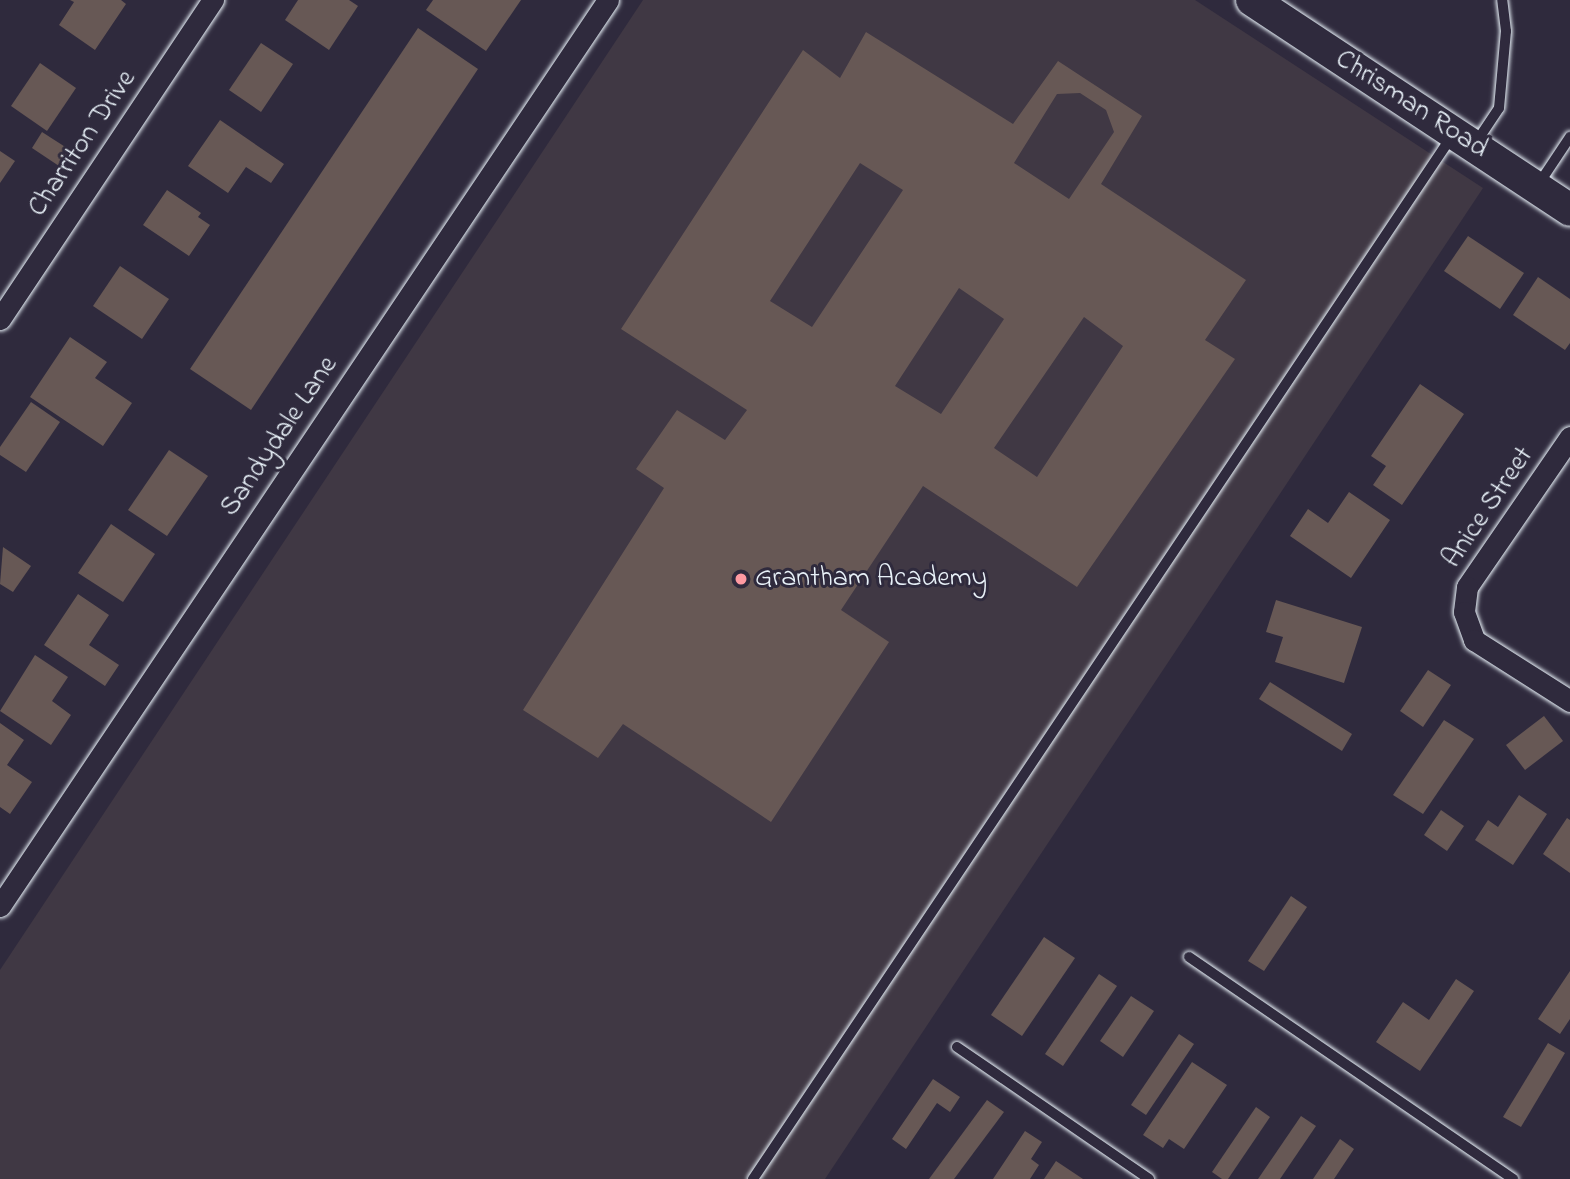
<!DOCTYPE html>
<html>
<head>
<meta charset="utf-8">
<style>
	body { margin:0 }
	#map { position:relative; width:1570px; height:1179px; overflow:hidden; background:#2f2a3d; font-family:"Indie Flower",sans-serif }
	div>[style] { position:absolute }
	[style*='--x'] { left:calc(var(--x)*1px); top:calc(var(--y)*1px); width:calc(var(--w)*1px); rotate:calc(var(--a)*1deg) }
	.built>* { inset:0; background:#403844 }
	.building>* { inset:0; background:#675855 }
	.roads { filter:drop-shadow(0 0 2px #e8f1f8) drop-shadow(0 0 2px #e8f1f8) }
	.lane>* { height:10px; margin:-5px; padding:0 5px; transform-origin:5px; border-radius:5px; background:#2f2a3d }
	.street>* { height:21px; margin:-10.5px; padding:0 10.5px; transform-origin:10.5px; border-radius:10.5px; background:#2f2a3d }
	.secondary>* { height:32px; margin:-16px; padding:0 16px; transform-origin:16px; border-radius:16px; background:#2f2a3d }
	.dots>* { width:19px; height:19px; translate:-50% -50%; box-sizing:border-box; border:4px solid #2f2a3d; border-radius:50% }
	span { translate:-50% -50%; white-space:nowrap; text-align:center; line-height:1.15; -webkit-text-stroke:6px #2f2a3d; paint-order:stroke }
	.street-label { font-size:28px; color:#e8f1f8 }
	.poi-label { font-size:28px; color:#e8f1f8 }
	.left { translate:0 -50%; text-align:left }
</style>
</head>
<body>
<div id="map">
	<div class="built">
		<i style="clip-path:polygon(643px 0,1195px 0,1483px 188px,825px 1179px,0 1179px,0 970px)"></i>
	</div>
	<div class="building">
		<i style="clip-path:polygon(70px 0,121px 0,126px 4px,95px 50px,59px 25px,74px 2px)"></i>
		<i style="clip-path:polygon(298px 0,349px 0,358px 6px,329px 50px,285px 20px)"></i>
		<i style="clip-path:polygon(433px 0,521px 0,486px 51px,426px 10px)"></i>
		<i style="clip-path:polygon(418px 28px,478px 69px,251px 410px,190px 369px)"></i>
		<i style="clip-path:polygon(evenodd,866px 32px,1013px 124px,1058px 61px,1142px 116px,1101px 184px,1246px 280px,1205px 340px,1235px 359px,1077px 587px,923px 486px,841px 610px,889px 642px,771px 822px,623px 724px,598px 758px,523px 710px,664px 488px,636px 469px,677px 410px,725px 440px,747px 410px,621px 329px,803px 50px,840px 78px,866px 32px,1080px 93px,1106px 110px,1114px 132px,1069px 199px,1014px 163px,1057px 94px,1080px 93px,866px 32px,860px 163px,903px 190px,812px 327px,770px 301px,860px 163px,866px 32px,959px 288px,1004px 319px,941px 414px,895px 386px,959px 288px,866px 32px,1084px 317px,1123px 346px,1037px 477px,994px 448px,1084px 317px)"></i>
		<i style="clip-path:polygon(261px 43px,293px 64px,261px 112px,229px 90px)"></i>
		<i style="clip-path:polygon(40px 63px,76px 88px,47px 131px,11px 106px)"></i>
		<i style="clip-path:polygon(220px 120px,284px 164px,271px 183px,246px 167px,228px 193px,188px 166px)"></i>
		<i style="clip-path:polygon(42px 132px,70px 150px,59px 166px,32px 148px)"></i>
		<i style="clip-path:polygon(0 151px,15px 161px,0 183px)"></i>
		<i style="clip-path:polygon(167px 190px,201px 213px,198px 217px,210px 225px,189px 256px,143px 225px)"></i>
		<i style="clip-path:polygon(1468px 236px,1524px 273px,1500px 309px,1444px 271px)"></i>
		<i style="clip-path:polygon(120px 266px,169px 299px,142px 339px,93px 306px)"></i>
		<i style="clip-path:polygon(1538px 277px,1570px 299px,1570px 343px,1565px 350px,1513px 315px)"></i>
		<i style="clip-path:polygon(70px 337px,107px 362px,95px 378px,132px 403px,103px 446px,30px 397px)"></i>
		<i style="clip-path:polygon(1420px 384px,1464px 414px,1402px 505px,1373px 485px,1386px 466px,1371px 456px)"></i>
		<i style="clip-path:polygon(31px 402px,60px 422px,26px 472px,0 455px,0 447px)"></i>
		<i style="clip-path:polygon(169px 450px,208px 476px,167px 536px,128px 510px)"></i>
		<i style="clip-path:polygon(1349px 492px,1390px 520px,1351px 578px,1290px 536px,1308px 509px,1328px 523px)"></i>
		<i style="clip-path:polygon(111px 524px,155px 554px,123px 602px,78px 573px)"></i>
		<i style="clip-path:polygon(3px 547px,31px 566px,13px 592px,0 584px)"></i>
		<i style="clip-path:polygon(78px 594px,109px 615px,89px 645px,119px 665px,105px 686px,44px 645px)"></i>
		<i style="clip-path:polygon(1276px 600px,1362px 627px,1344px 683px,1275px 662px,1283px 637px,1266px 632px)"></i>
		<i style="clip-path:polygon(35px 655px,68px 677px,52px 701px,71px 715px,51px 745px,0 711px)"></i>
		<i style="clip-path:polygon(1428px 670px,1451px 685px,1423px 727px,1400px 711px)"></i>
		<i style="clip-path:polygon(1270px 682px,1352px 734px,1342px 751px,1259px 699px)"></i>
		<i style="clip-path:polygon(1544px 716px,1563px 741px,1525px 770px,1506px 745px)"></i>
		<i style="clip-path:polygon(1444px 720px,1474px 739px,1423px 814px,1393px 795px)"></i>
		<i style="clip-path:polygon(0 723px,24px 740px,7px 765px,32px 782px,10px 814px,0 807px)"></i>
		<i style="clip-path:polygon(1519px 795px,1547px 814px,1513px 865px,1475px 840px,1488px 820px,1498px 827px)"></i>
		<i style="clip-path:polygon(1441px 810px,1464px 826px,1447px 851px,1424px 835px)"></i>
		<i style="clip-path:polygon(1567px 818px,1570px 820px,1570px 873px,1543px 854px)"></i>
		<i style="clip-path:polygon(1291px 896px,1307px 907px,1264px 971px,1248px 961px)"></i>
		<i style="clip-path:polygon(1044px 937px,1075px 958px,1022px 1036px,991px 1015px)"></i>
		<i style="clip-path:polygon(1570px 971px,1570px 1019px,1560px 1034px,1538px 1019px)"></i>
		<i style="clip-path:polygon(1099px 974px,1117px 986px,1063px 1066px,1045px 1054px)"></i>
		<i style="clip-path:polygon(1456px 979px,1474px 991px,1420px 1071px,1376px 1042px,1403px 1002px,1429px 1020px)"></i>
		<i style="clip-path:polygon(1131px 996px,1154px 1011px,1123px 1057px,1100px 1041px)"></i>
		<i style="clip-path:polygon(1179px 1034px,1194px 1044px,1146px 1115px,1131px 1105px)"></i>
		<i style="clip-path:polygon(1548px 1043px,1565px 1053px,1521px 1127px,1503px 1117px)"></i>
		<i style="clip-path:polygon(1192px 1062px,1227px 1085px,1184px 1149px,1169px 1139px,1163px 1148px,1143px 1135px)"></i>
		<i style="clip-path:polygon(933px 1079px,960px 1097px,950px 1112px,937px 1103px,906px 1149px,892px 1139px)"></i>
		<i style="clip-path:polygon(987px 1100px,1004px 1112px,954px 1179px,929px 1179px)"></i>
		<i style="clip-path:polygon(1256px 1107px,1270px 1117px,1228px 1179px,1222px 1179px,1212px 1172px)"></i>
		<i style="clip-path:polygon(1301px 1116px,1316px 1126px,1280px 1179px,1258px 1179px)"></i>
		<i style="clip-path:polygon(1025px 1131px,1042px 1142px,1031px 1159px,1039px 1165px,1030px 1179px,993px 1179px)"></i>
		<i style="clip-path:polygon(1340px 1139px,1354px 1149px,1334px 1179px,1313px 1179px)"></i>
		<i style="clip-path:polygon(1056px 1161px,1083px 1179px,1044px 1179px)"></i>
	</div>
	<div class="roads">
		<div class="lane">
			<i style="--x:1475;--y:144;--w:43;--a:-56.3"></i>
			<i style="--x:1499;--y:108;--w:77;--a:-84.8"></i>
			<i style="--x:1506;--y:31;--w:31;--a:-97"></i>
			<i style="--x:1538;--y:185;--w:58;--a:-56.3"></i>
			<i style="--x:1189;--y:957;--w:393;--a:34.4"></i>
			<i style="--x:957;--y:1047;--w:233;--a:34.5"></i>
			<i style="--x:753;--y:1179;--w:1256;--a:-56.17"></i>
		</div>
		<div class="street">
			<i style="--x:0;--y:319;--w:384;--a:-56.3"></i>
			<i style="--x:1570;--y:437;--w:182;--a:124.5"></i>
			<i style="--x:1467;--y:587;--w:25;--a:97"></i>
			<i style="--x:1464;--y:612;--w:30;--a:70"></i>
			<i style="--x:1474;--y:640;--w:114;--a:32.4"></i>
			<i style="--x:0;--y:906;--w:1091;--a:-56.14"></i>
		</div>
		<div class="secondary">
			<i style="--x:1252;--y:0;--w:381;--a:33.4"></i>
		</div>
	</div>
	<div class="dots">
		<i style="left:741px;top:579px;background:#ff9aa2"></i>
	</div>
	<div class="street-label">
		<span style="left:1411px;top:105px;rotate:33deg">Chrisman Road</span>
		<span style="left:83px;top:144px;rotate:-56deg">Charriton Drive</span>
		<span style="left:280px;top:437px;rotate:-56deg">Sandydale Lane</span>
		<span style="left:1489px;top:508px;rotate:-56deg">Anice Street</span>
	</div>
	<div class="poi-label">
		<span class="left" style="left:755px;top:579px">Grantham Academy</span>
	</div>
</div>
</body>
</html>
